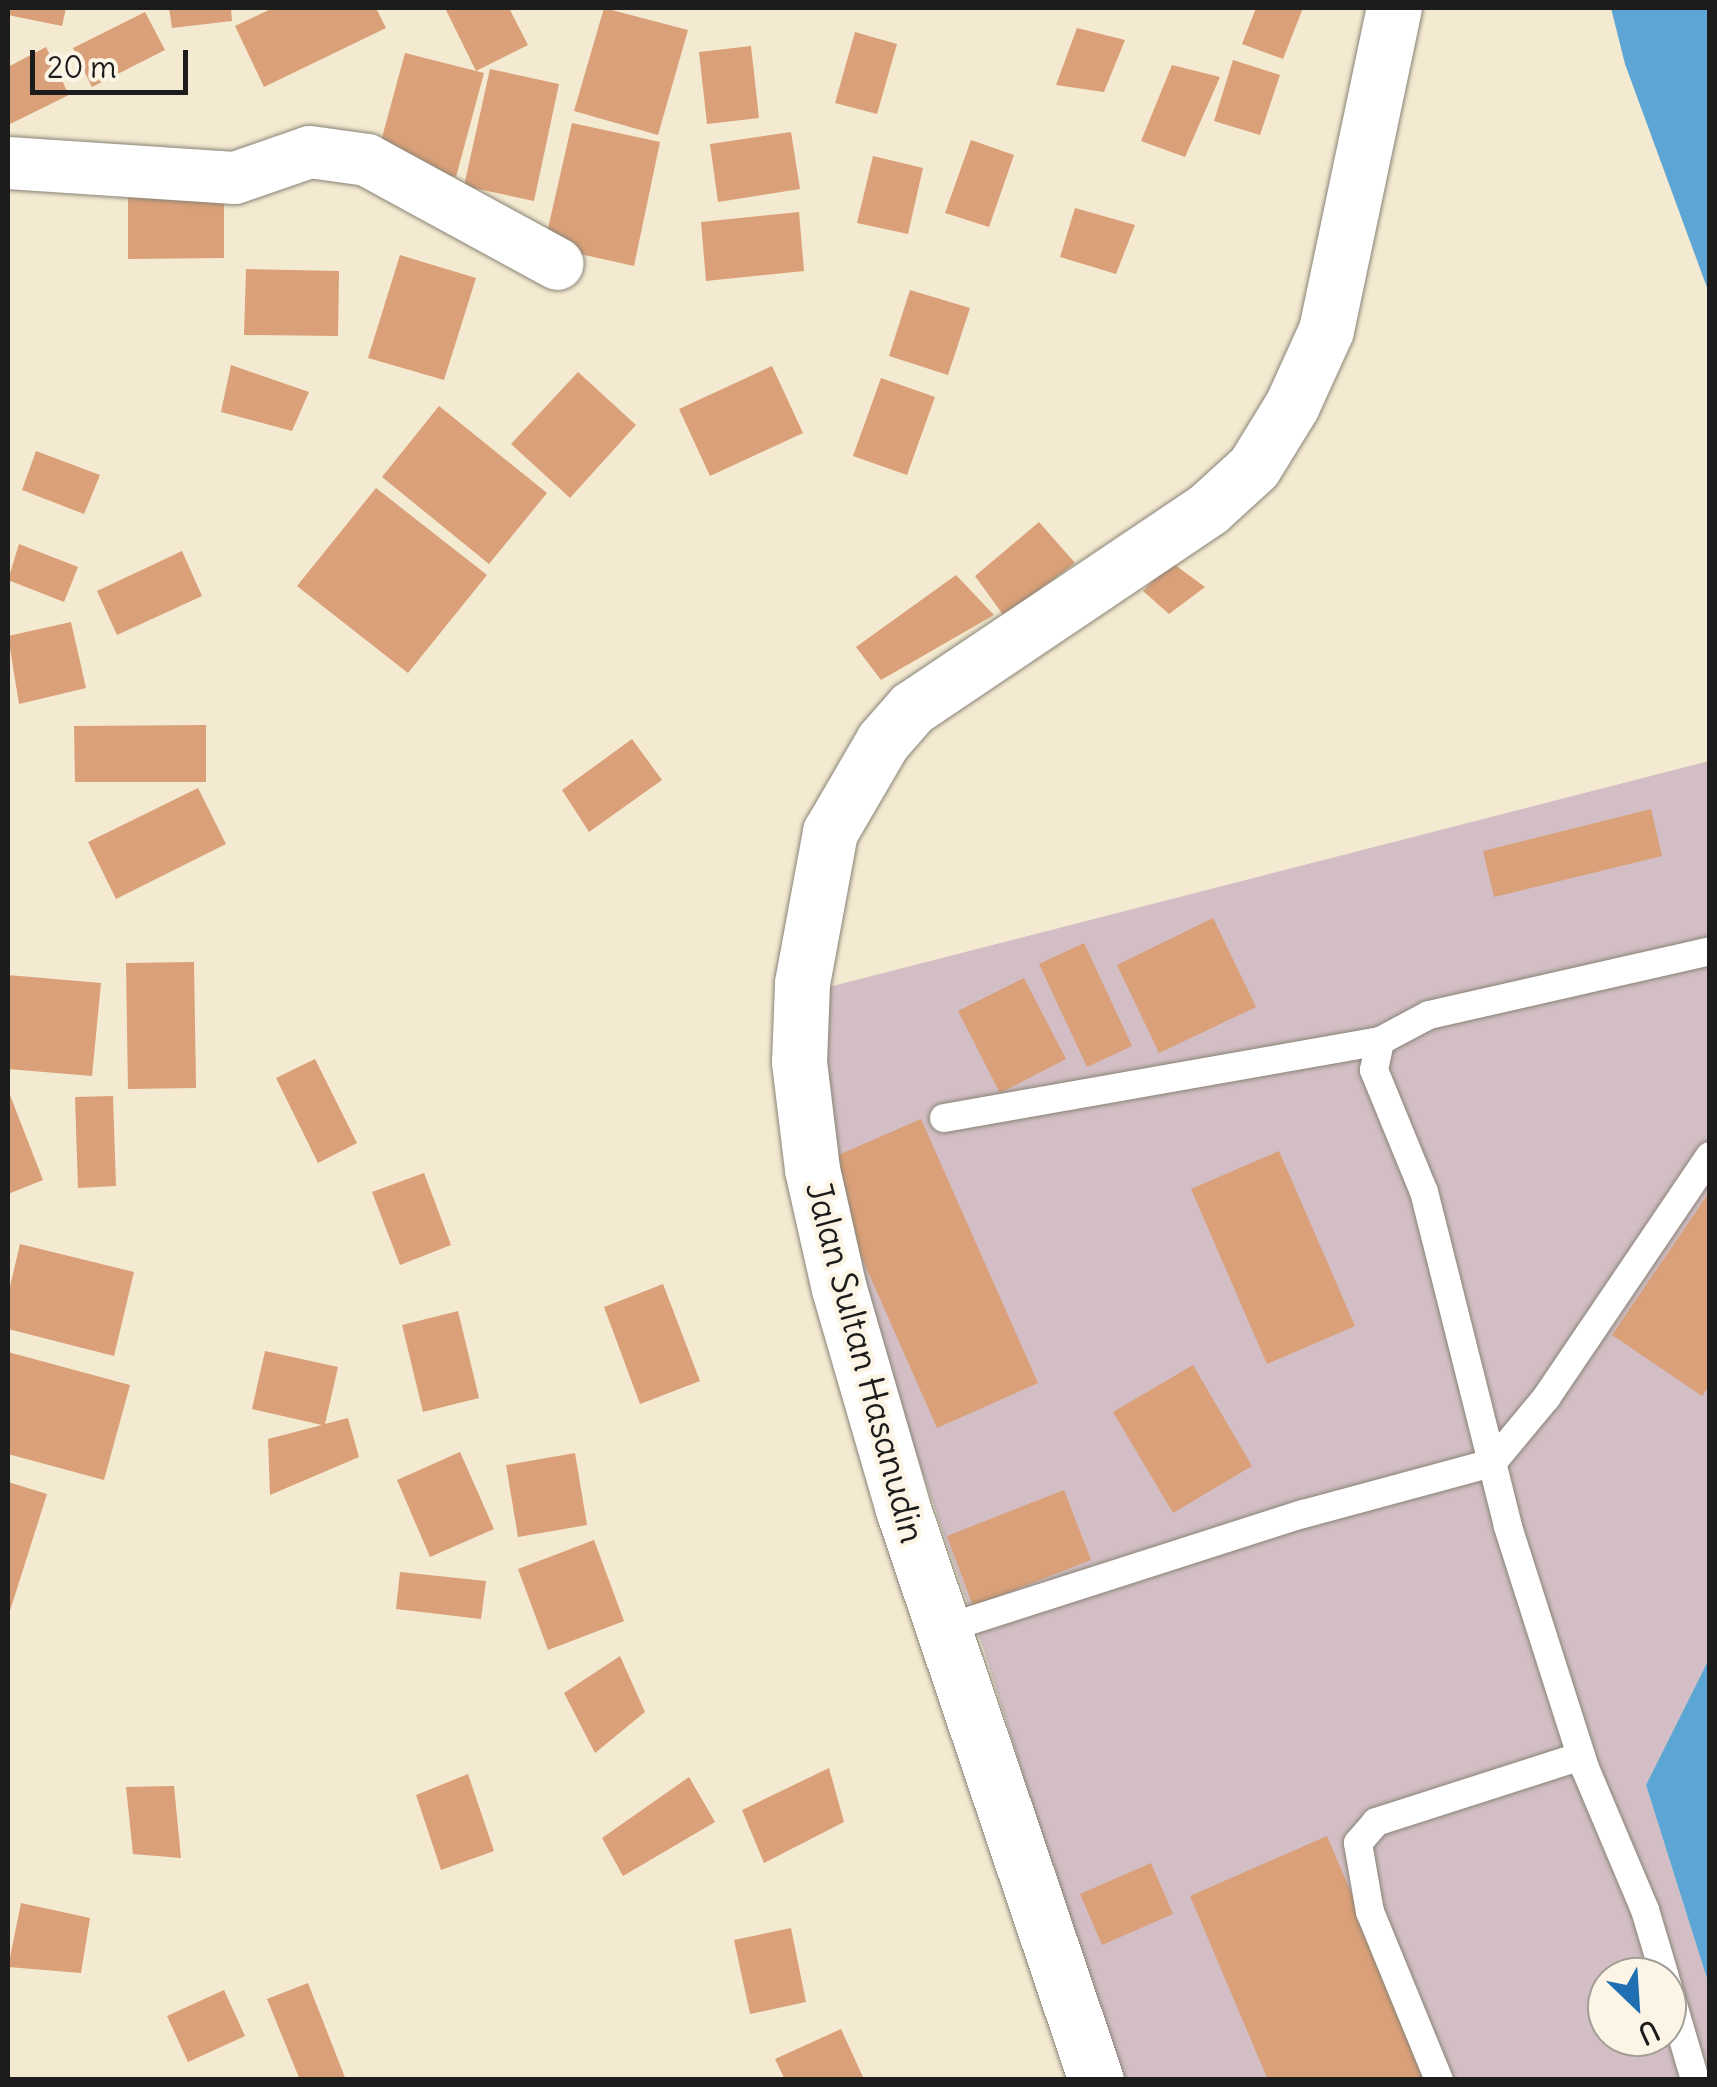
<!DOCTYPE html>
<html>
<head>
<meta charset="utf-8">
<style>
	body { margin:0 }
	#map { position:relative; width:1717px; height:2087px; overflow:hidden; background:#f4ead1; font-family:Delius,sans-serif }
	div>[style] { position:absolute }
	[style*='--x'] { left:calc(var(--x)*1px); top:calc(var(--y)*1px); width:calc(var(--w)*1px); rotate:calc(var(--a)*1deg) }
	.industrial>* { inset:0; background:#d2bec4 }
	.water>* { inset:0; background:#5da5d4 }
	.building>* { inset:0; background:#daa079 }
	.roads { filter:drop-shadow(0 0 2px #888376) drop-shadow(0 0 2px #888376) }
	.service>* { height:28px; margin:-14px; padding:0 14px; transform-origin:14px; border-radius:14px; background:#fff }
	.minor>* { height:52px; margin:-26px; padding:0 26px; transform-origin:26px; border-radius:26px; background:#fff }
	.trunk>* { height:55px; margin:-27.5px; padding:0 27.5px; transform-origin:27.5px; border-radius:27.5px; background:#fff }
	span { translate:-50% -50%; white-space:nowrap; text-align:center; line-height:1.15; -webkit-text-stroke:9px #fcf5e5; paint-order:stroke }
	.street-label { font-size:35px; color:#1c1c1c }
	.frame { position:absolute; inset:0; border:10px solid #1c1c1c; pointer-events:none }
	.north { position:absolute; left:1587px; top:1957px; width:100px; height:100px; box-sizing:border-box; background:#fcf5e5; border:2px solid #a29e95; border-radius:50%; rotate:155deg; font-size:28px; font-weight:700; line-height:40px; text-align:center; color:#1c1c1c }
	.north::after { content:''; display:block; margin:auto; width:35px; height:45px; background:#1f6fb2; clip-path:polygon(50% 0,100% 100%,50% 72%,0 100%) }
	.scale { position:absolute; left:30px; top:50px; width:158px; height:45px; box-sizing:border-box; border:5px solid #1c1c1c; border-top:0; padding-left:12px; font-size:30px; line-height:35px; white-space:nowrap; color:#1c1c1c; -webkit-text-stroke:8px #fcf5e5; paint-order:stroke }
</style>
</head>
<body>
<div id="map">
	<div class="industrial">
		<i style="clip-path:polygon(evenodd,1709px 761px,1709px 1659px,1646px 1785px,1709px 1985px,1709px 2079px,1117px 2079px,987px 1659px,878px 1344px,817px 1094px,821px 989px,1709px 761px,1607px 1977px,1667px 1977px,1667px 2037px,1607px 2037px,1607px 1977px)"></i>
	</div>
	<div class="water">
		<i style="clip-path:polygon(1611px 8px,1709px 8px,1709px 293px,1625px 64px)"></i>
		<i style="clip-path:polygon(1709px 1659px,1709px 1985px,1646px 1785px)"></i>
	</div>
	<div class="building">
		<i style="clip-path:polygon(8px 8px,66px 8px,62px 26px,8px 15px)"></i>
		<i style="clip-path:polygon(169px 8px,231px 8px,232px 21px,172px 28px)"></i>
		<i style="clip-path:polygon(273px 8px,376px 8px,386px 28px,264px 87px,235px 26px)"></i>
		<i style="clip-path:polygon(445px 8px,509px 8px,528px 45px,476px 71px)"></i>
		<i style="clip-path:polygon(604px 8px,688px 30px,658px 135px,574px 111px)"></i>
		<i style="clip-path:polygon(1256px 8px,1303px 8px,1283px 59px,1242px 44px)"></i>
		<i style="clip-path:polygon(145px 12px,165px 50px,92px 87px,73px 48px)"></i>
		<i style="clip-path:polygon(1077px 28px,1125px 40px,1104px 92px,1056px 85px)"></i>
		<i style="clip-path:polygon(855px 32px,897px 44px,877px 114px,835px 103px)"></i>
		<i style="clip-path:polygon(751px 46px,759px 118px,707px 124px,699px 52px)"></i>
		<i style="clip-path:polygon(46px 47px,69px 95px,8px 125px,8px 67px)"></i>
		<i style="clip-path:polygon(405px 53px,484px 73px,456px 177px,377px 156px)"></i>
		<i style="clip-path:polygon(1233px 60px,1280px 75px,1260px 135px,1214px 121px)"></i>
		<i style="clip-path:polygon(1172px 65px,1220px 77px,1185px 157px,1141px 141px)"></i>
		<i style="clip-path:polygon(490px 69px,559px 84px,534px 201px,464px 186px)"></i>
		<i style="clip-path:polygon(572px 123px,660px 142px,634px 266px,544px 246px)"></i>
		<i style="clip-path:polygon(791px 132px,800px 189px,718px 202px,710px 144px)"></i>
		<i style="clip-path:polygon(971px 140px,1014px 155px,989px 227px,945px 213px)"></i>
		<i style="clip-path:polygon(873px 156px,923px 168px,908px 234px,857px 223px)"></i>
		<i style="clip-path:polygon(224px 192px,224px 258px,128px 259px,128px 193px)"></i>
		<i style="clip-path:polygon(1075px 208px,1135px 225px,1116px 274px,1060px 257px)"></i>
		<i style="clip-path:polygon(799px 212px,804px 271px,706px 281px,701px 222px)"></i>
		<i style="clip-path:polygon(400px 255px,476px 278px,444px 380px,368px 358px)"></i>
		<i style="clip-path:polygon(246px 269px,339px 271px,338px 336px,244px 335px)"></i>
		<i style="clip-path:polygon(910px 290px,970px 308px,948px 375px,889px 356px)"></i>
		<i style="clip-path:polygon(231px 365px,309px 392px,292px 431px,221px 412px)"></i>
		<i style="clip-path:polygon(772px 366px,803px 433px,710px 476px,679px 409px)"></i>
		<i style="clip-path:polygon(578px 372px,636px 425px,570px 498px,511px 444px)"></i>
		<i style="clip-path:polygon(881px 378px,935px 397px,907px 475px,853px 456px)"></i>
		<i style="clip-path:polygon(439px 406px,547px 493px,489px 564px,382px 477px)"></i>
		<i style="clip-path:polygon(36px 451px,100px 475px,84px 514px,22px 490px)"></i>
		<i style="clip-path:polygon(376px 488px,487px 575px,408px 673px,297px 586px)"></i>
		<i style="clip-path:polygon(1039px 522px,1075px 563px,1004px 616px,975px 576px)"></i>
		<i style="clip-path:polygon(19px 544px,78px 567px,64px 602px,8px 580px)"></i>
		<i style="clip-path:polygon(182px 551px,202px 596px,117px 635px,97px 591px)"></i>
		<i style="clip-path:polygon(1171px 562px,1205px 587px,1169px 614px,1143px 591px)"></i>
		<i style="clip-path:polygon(956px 575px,994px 615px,881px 680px,856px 647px)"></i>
		<i style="clip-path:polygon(71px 622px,86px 688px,19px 704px,8px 636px)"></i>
		<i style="clip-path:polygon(206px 725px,206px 782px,75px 782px,74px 726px)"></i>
		<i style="clip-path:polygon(632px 739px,662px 780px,589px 832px,562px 790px)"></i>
		<i style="clip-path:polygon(198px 788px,226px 844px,116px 899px,88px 842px)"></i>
		<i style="clip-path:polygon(1651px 809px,1662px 856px,1494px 897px,1483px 851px)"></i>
		<i style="clip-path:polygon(1213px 918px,1256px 1007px,1159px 1053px,1117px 965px)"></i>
		<i style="clip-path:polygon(1084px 943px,1132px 1046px,1087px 1067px,1039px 964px)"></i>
		<i style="clip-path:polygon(194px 962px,196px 1088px,128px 1089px,126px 963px)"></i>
		<i style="clip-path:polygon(8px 975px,101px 983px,92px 1076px,8px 1069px)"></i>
		<i style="clip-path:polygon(1024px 978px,1066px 1059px,1000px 1093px,958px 1011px)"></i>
		<i style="clip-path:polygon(315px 1059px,357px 1143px,318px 1163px,276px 1078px)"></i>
		<i style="clip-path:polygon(8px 1090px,43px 1180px,8px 1194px)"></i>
		<i style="clip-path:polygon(113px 1096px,116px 1186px,78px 1188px,75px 1097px)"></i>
		<i style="clip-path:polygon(921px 1119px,1038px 1383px,937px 1428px,820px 1163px)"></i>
		<i style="clip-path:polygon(1279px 1151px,1355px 1326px,1267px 1364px,1191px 1189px)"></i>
		<i style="clip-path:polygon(424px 1173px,451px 1245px,400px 1265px,372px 1192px)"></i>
		<i style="clip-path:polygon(1710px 1191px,1710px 1385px,1702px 1396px,1612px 1335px)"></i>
		<i style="clip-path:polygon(20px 1244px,134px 1272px,114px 1356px,8px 1329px,8px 1295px)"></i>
		<i style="clip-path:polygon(663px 1284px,700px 1381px,640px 1404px,604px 1307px)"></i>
		<i style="clip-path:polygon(458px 1311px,479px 1398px,423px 1412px,402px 1325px)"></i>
		<i style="clip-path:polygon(265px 1351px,338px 1367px,325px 1424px,348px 1418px,359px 1457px,270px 1495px,268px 1439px,322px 1425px,252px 1409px)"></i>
		<i style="clip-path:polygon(8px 1352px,130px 1385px,104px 1480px,8px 1454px)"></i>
		<i style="clip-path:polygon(1193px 1365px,1252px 1466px,1173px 1513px,1113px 1412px)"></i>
		<i style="clip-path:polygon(460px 1452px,494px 1529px,430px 1557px,397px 1480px)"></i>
		<i style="clip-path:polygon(575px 1453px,587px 1525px,518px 1537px,506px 1465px)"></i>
		<i style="clip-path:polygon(8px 1482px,47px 1494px,8px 1617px)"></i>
		<i style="clip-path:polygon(1064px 1490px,1091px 1560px,973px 1606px,947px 1536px)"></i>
		<i style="clip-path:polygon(594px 1540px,624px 1621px,548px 1650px,518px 1569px)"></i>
		<i style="clip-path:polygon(400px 1572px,486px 1581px,481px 1619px,396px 1609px)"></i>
		<i style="clip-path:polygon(620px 1656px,645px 1712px,595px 1753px,564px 1693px)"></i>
		<i style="clip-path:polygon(829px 1768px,844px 1822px,764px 1863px,742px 1810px)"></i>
		<i style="clip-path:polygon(468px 1774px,494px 1851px,441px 1870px,416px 1795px)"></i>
		<i style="clip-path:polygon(689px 1777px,715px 1822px,623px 1876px,602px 1838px)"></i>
		<i style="clip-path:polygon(174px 1786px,181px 1858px,133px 1854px,126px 1787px)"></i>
		<i style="clip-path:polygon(1327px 1836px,1431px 2080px,1268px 2080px,1190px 1896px)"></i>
		<i style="clip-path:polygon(1151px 1863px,1173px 1914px,1102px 1945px,1080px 1894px)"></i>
		<i style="clip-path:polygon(21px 1903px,90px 1918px,81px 1973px,8px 1967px)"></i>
		<i style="clip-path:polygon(791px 1928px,806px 2002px,750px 2014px,734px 1940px)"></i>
		<i style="clip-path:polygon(308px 1983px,346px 2080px,300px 2080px,267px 1999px)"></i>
		<i style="clip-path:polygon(224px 1990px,245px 2036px,188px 2062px,167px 2016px)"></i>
		<i style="clip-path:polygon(841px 2029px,863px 2077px,785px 2080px,775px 2059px)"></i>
	</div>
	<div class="roads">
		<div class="service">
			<i style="--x:944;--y:1118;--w:443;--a:-10"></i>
			<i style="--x:944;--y:1629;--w:377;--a:-17.8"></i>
			<i style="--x:1303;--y:1514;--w:196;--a:-15.1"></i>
			<i style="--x:1492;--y:1463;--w:85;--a:-50.3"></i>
			<i style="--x:1546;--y:1398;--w:292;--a:-55.9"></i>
			<i style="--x:1665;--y:1977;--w:70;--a:-106.6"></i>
			<i style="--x:1645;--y:1910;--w:154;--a:-112.9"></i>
			<i style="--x:1585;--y:1768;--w:254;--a:-107.7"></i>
			<i style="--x:1508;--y:1526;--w:344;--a:-104.1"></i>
			<i style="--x:1424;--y:1192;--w:132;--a:-112.3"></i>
			<i style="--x:1374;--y:1070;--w:30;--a:-78"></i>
			<i style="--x:1380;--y:1041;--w:55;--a:-28"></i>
			<i style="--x:1429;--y:1015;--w:288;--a:-12.8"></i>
			<i style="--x:1667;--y:1984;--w:100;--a:73.7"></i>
			<i style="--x:1439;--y:2080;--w:182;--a:-112.3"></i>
			<i style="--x:1370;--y:1912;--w:70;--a:-99.9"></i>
			<i style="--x:1358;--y:1843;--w:28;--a:-49"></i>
			<i style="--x:1376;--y:1822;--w:215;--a:-17.8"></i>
		</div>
		<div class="minor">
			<i style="--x:8;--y:163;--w:227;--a:3.8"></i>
			<i style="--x:235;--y:178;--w:79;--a:-19.1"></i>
			<i style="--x:310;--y:152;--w:58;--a:8"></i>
			<i style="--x:367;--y:160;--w:217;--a:28.6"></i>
		</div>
		<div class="trunk">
			<i style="--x:1096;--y:2080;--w:603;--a:-108.68"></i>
			<i style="--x:903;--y:1509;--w:229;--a:-106.2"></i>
			<i style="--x:839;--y:1289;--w:123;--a:-102.7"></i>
			<i style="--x:812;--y:1169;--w:108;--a:-96.9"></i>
			<i style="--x:799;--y:1062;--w:79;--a:-87.8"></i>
			<i style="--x:802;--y:983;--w:154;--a:-79.5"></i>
			<i style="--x:830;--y:832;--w:105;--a:-59.8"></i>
			<i style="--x:883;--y:741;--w:44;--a:-48.7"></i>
			<i style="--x:912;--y:708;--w:357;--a:-33.9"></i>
			<i style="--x:1208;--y:509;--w:62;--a:-42.4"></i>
			<i style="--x:1254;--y:467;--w:73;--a:-58.5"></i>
			<i style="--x:1292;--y:405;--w:82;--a:-65.6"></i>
			<i style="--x:1326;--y:330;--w:329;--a:-78.1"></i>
		</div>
	</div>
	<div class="street-label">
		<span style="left:866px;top:1362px;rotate:75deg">Jalan Sultan Hasanudin</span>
	</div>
	<div class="frame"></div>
	<div class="north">U</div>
	<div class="scale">20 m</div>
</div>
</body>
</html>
